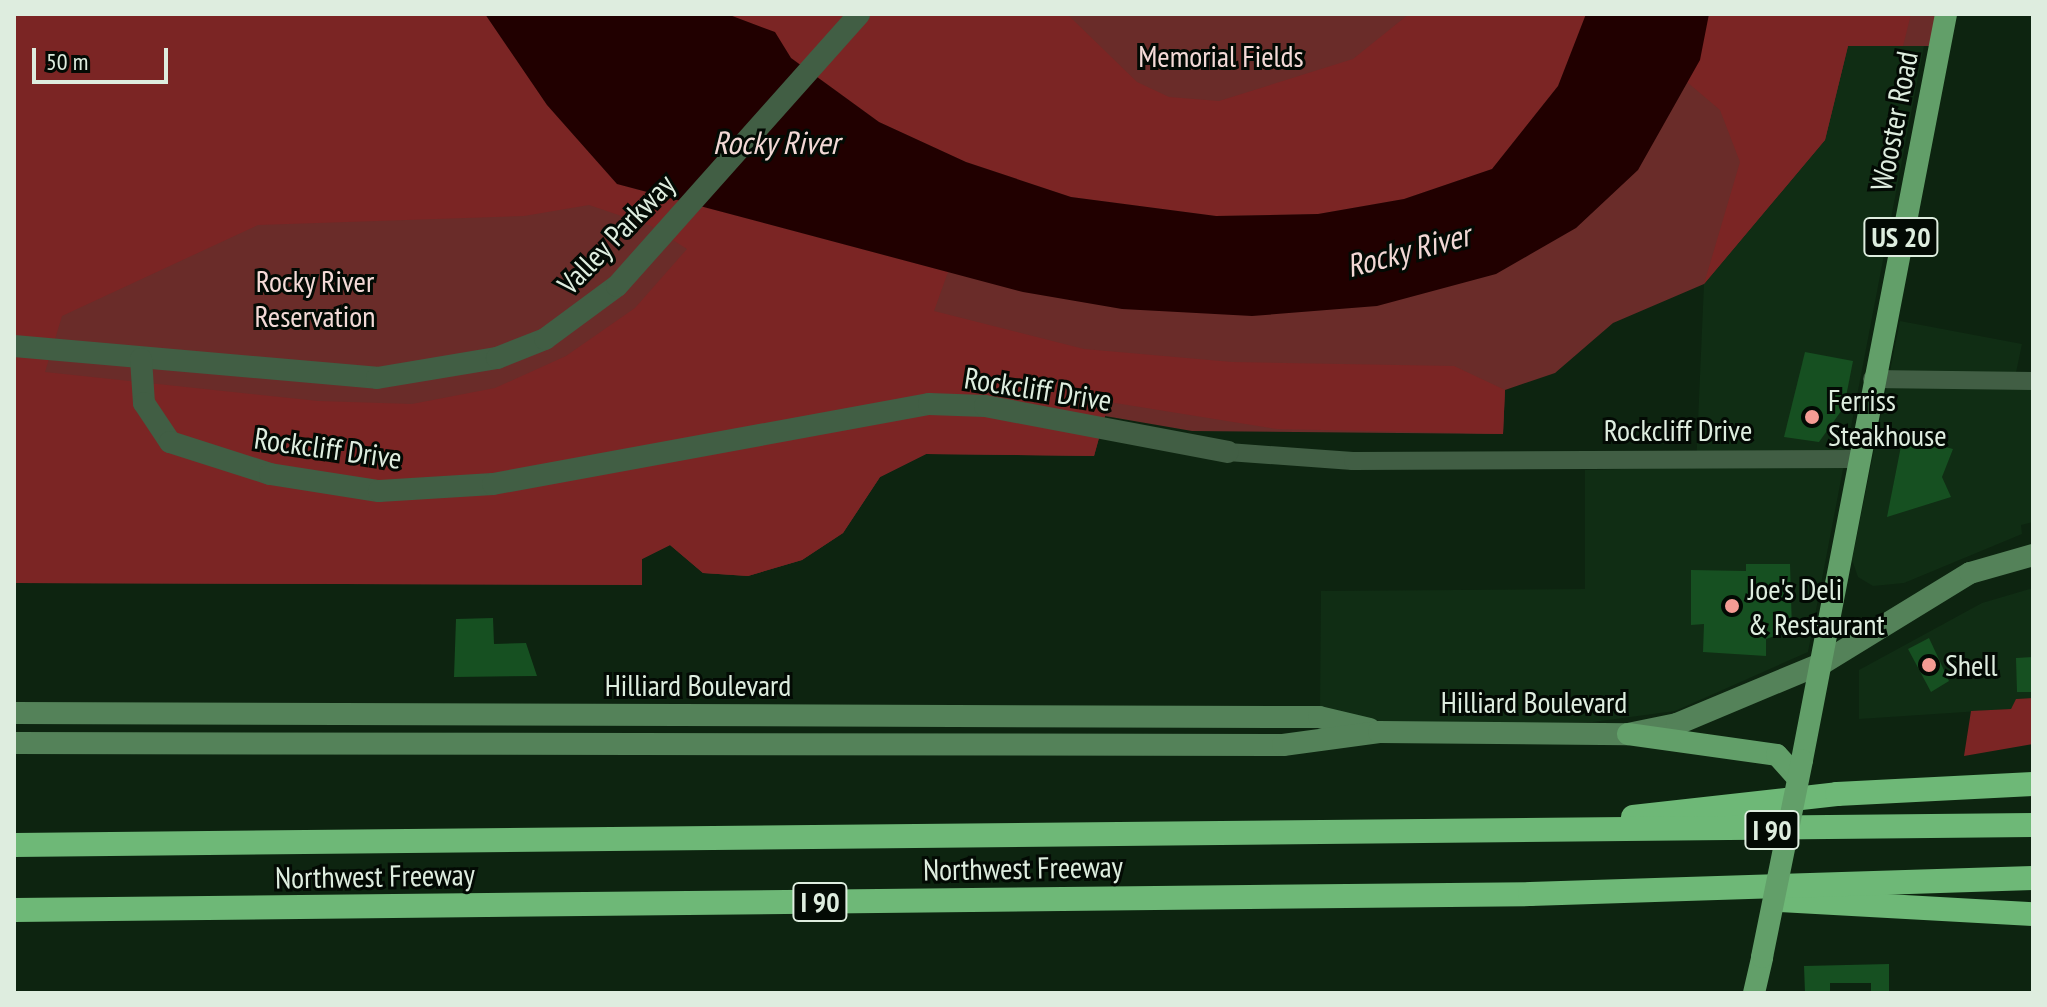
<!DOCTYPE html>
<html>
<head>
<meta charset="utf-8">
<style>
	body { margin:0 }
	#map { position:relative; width:2047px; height:1007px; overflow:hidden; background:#0d2410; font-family:"PT Sans Narrow",sans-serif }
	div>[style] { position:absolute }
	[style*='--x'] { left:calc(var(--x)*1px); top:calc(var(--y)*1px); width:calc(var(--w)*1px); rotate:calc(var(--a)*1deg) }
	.built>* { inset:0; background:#102d14 }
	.green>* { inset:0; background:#6a2c29 }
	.forest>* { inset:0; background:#7b2524 }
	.water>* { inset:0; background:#210000 }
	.building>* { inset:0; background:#165021 }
	.minor>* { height:18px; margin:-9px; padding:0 9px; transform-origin:9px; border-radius:9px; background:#415e44 }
	.tertiary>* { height:22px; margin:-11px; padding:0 11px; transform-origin:11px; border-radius:11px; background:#415e44 }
	.secondary>* { height:22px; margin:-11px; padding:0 11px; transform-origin:11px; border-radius:11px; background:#548259 }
	.primary>* { height:22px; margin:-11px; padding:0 11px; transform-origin:11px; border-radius:11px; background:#629f69 }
	.motorway>* { height:24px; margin:-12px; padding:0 12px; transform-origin:12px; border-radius:12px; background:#6eb877 }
	.primary-bridge>* { height:22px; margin:-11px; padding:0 11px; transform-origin:11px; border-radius:11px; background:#629f69 }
	.dots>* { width:22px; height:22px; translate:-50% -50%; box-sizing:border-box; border:4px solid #030a04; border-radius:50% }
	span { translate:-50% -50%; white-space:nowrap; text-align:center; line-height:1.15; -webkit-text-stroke:6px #030a04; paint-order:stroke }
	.shield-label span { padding:2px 6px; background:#030a04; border:2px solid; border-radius:6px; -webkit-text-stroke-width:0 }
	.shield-label { font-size:28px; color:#deeddf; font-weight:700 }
	.park-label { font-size:30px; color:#f4dad7 }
	.street-label { font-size:30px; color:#deeddf }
	.poi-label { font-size:30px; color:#deeddf }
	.left { translate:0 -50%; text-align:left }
	.water-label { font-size:32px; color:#f2d8d5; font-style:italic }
	.frame { position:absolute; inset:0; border:16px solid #deeddf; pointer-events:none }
	.scale { position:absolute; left:32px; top:48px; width:136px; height:36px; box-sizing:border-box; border:4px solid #deeddf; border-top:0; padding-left:10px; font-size:24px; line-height:28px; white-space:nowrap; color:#deeddf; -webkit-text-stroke:6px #030a04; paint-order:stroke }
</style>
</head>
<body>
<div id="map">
	<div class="built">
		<i style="clip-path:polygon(1848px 46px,1924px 46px,1808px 652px,1675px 711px,1593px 722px,1376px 725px,1320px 708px,1321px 591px,1585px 589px,1585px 470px,1696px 467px,1704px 284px,1825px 140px)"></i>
		<i style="clip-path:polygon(1900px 321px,2022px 344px,2013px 387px,2033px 388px,2033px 522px,2021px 525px,2022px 534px,1904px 583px,1873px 586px,1858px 577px,1852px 560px)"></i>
		<i style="clip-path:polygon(2033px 588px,2033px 698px,2017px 699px,2011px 709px,1859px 719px,1859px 670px,1982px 603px)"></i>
	</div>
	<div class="green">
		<i style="clip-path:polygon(14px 14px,1944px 14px,1938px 46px,1848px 46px,1825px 140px,1704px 284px,1613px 323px,1555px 373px,1505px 390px,1503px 434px,1192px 431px,1105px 416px,1094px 456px,926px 454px,880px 477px,843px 533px,802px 560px,748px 576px,703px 573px,670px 545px,642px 559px,642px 585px,14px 583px)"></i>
	</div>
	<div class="forest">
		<i style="clip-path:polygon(evenodd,14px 14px,485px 14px,547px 105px,617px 184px,948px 272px,934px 311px,1084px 349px,1232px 362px,1454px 366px,1505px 390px,1503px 434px,1277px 429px,1109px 402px,1094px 456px,926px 454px,880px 477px,843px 533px,802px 560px,748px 576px,703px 573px,670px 545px,642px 559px,642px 585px,14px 583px,14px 14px,589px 205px,651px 226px,687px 249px,635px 308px,566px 356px,495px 388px,412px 404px,318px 401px,45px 372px,62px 316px,258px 225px,524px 216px,589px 205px)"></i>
		<i style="clip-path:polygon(727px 14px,1067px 14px,1137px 82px,1169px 97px,1219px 101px,1353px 59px,1409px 14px,1586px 14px,1558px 86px,1492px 169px,1404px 199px,1318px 214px,1216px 216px,1071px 197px,966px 162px,879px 122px,791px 58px,775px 33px)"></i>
		<i style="clip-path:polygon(1709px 14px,1911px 14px,1903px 46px,1848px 46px,1825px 140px,1704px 284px,1740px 162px,1720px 110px,1687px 82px)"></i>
		<i style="clip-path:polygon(2033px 698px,2033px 744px,1964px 756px,1971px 711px,2011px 709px,2016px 699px)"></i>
	</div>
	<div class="water">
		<i style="clip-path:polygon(485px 14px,727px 14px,775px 32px,791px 58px,879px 122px,966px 162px,1071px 197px,1216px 216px,1318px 214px,1404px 199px,1492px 169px,1558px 86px,1586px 14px,1709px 14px,1700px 60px,1638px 170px,1576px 228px,1496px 274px,1377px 306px,1252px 316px,1122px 309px,1023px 292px,617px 184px,547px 105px)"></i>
	</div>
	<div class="building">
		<i style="clip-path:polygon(1805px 352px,1853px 361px,1844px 407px,1819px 442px,1784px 437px)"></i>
		<i style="clip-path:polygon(1903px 436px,1953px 449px,1942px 477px,1951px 497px,1887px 517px)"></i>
		<i style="clip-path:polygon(1746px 564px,1790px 564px,1792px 630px,1766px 639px,1766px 656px,1703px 652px,1704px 624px,1691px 625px,1691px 570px,1746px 571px)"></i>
		<i style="clip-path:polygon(493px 618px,494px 644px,526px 643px,537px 676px,454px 677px,456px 619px)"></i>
		<i style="clip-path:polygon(1929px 638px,1949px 681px,1931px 692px,1908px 649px)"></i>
		<i style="clip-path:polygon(2033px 657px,2033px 692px,2017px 692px,2016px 658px)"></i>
		<i style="clip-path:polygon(1889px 964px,1889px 993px,1871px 993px,1871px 983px,1830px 983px,1830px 993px,1805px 993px,1804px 966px)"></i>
	</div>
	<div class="minor">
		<i style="--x:1872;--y:379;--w:161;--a:0.7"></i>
		<i style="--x:1228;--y:452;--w:125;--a:4.1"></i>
		<i style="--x:1353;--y:461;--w:503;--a:-0.23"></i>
	</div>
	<div class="tertiary">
		<i style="--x:14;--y:346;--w:364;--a:5"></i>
		<i style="--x:377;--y:378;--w:122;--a:-9.5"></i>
		<i style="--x:497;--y:358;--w:52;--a:-21.6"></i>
		<i style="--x:545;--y:339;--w:89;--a:-36.4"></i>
		<i style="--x:617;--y:286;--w:364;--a:-48.3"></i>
		<i style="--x:141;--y:359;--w:44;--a:86.1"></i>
		<i style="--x:144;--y:403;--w:47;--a:56.3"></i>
		<i style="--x:170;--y:442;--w:105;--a:17.7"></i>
		<i style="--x:270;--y:474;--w:110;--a:8.9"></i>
		<i style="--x:379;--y:491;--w:114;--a:-3.5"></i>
		<i style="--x:493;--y:484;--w:443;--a:-10.4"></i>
		<i style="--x:929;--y:404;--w:56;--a:2"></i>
		<i style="--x:985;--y:406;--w:247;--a:10.7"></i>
	</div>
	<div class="secondary">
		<i style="--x:14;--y:713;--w:1305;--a:0.18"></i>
		<i style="--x:1319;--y:717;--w:52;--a:13.2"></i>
		<i style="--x:14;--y:743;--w:1269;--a:0.09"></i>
		<i style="--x:1283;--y:745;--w:97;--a:-7.7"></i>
		<i style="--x:1379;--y:732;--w:249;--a:0.5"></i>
		<i style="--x:1628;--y:734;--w:50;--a:-11.5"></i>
		<i style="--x:1677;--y:724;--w:158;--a:-22.7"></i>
		<i style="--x:1823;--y:663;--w:172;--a:-31.5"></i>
		<i style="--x:1970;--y:573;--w:66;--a:-15.9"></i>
	</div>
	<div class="primary">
		<i style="--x:1628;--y:734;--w:150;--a:8"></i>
		<i style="--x:1777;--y:755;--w:31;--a:48"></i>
		<i style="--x:1802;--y:760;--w:760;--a:-79.07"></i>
		<i style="--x:1754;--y:993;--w:37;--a:-77"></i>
	</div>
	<div class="motorway">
		<i style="--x:1633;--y:817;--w:205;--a:-6.4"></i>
		<i style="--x:1837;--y:794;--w:196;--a:-2.9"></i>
		<i style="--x:14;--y:845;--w:2019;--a:-0.57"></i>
		<i style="--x:1780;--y:900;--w:253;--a:3.2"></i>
		<i style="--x:14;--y:910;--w:1516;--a:-0.6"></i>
		<i style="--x:1530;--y:894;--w:503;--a:-1.82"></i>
	</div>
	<div class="primary-bridge">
		<i style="--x:1762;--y:957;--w:201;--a:-78.5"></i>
	</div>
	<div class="dots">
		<i style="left:1812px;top:417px;background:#f59c94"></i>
		<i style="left:1732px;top:606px;background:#f59c94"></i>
		<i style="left:1929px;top:665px;background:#f59c94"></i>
	</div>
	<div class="shield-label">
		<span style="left:1901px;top:237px">US 20</span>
		<span style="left:1772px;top:830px">I 90</span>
		<span style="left:820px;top:902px">I 90</span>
	</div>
	<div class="park-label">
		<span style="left:1221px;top:56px">Memorial Fields</span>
		<span style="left:315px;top:298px">Rocky River<br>Reservation</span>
	</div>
	<div class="street-label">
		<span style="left:1894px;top:121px;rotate:-79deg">Wooster Road</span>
		<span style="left:616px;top:234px;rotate:-46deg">Valley Parkway</span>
		<span style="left:1038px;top:389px;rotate:9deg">Rockcliff Drive</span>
		<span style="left:1678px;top:430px">Rockcliff Drive</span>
		<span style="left:328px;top:448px;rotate:8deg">Rockcliff Drive</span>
		<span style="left:698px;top:685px">Hilliard Boulevard</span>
		<span style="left:1534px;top:702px">Hilliard Boulevard</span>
		<span style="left:1023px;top:868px;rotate:-1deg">Northwest Freeway</span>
		<span style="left:375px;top:876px;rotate:-1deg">Northwest Freeway</span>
	</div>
	<div class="poi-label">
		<span class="left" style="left:1828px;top:417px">Ferriss<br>Steakhouse</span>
		<span class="left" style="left:1748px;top:606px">Joe's Deli<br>&amp; Restaurant</span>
		<span class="left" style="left:1945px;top:665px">Shell</span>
	</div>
	<div class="water-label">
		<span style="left:776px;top:142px">Rocky River</span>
		<span style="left:1408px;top:250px;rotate:-15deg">Rocky River</span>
	</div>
	<div class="frame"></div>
	<div class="scale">50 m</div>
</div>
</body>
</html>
